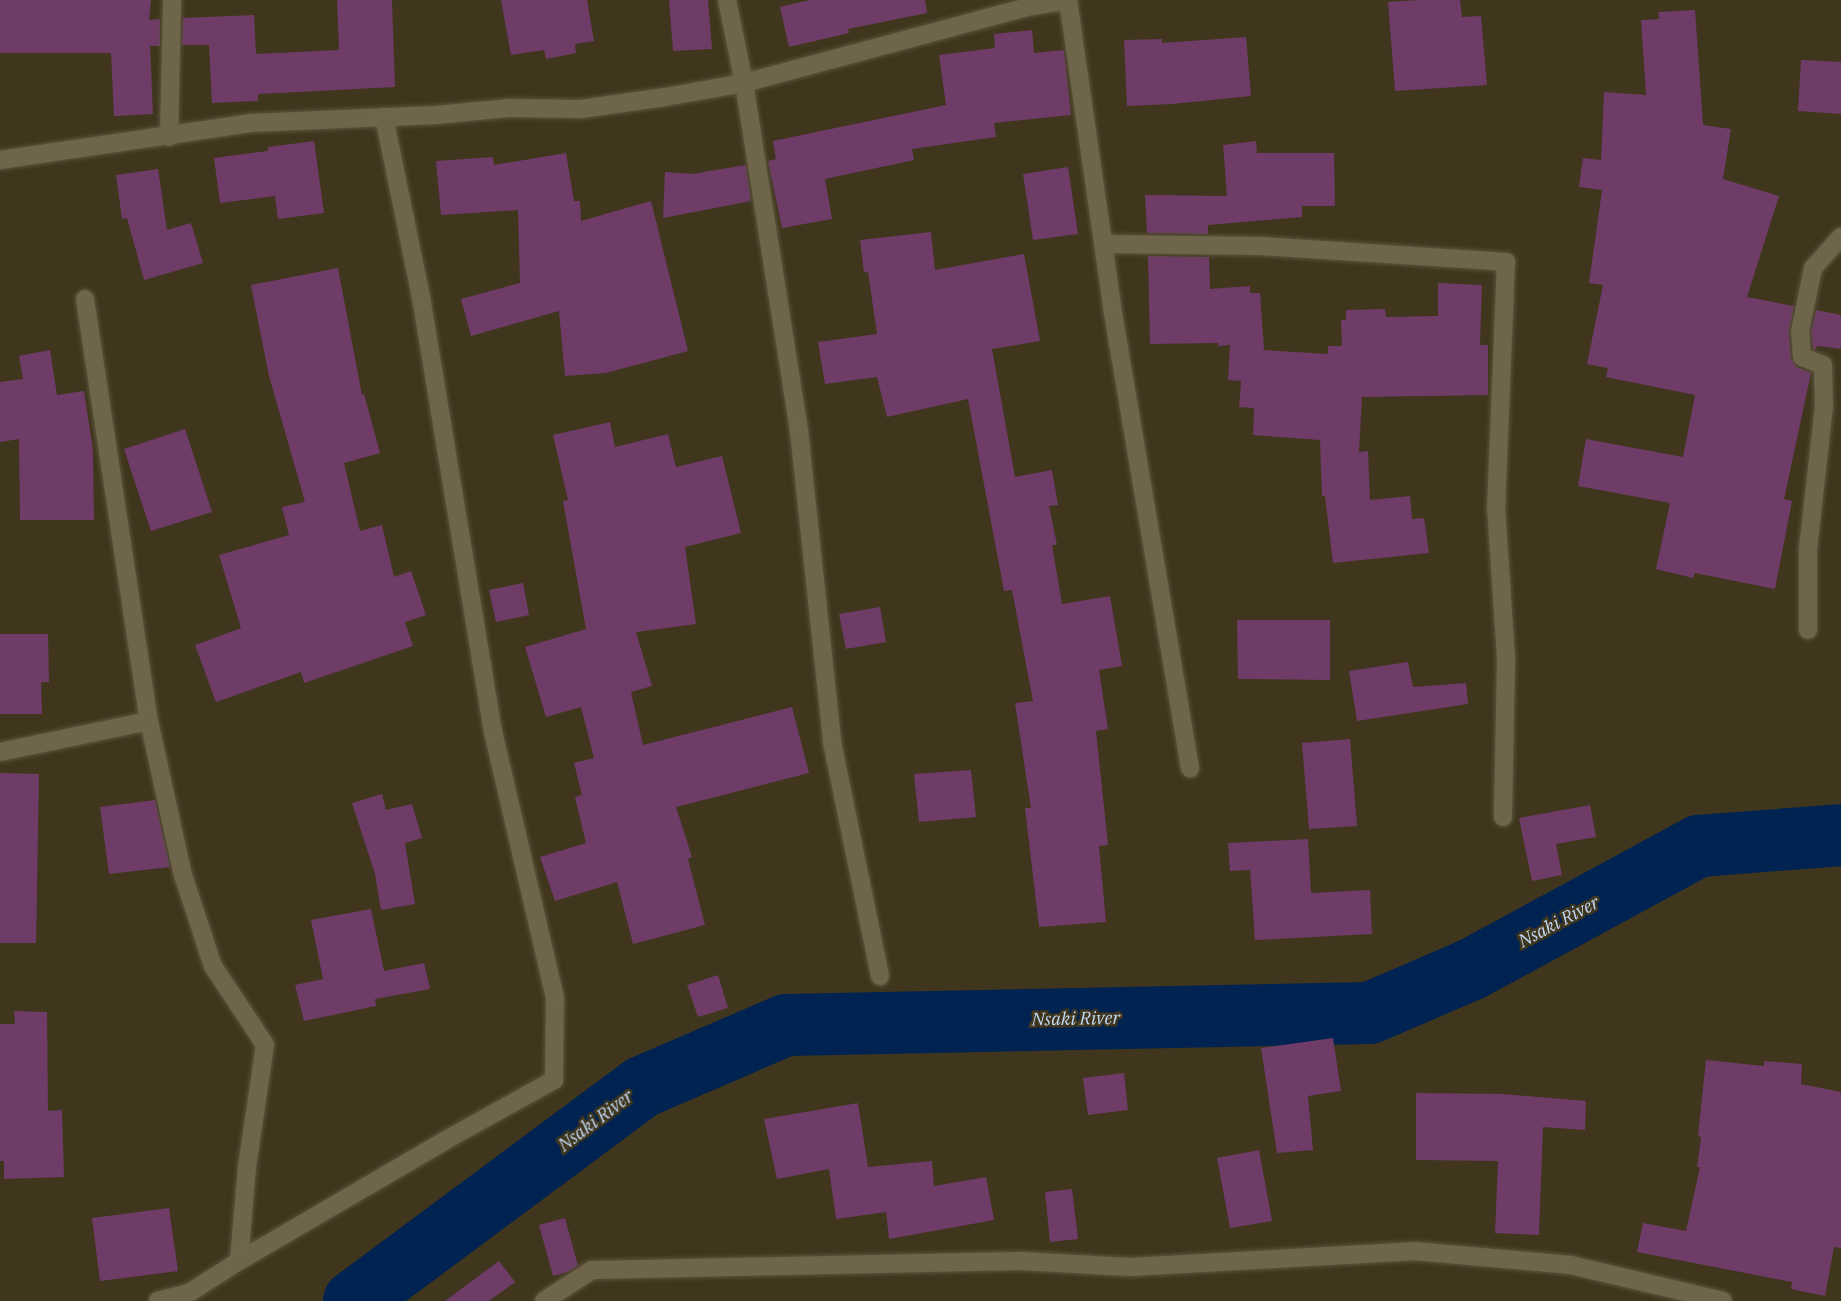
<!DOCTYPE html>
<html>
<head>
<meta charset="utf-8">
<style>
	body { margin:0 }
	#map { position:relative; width:1841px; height:1301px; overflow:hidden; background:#3f361d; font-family:"IBM Plex Serif",serif }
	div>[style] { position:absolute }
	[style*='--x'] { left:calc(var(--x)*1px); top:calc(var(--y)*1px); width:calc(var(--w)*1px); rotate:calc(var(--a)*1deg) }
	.river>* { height:62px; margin:-31px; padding:0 31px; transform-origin:31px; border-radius:31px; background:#002352 }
	.building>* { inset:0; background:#6f3c68 }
	.roads { filter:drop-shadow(0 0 2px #5c543e) drop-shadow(0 0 2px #5c543e) }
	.street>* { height:18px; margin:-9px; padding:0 9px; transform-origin:9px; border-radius:9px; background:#6f654b }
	span { translate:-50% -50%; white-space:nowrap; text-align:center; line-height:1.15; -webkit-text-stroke:5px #3f361d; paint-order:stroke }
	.water-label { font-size:18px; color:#c3d9f8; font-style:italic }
</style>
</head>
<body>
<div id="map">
	<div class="river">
		<i style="--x:354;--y:1301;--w:359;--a:-36.6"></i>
		<i style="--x:642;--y:1087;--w:157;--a:-23.3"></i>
		<i style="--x:786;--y:1025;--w:584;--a:-1.18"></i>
		<i style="--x:1370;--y:1013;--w:111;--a:-23.3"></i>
		<i style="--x:1472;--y:969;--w:258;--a:-28.5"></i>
		<i style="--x:1699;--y:846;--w:142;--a:-4.4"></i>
	</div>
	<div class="building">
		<i style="clip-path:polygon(0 0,151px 0,149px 20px,160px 19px,160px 46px,150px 46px,153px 114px,114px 116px,111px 53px,0 53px)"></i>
		<i style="clip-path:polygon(337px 0,392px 0,395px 87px,258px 94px,258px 101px,212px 103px,209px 45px,182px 45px,183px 18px,254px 15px,256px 54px,339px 50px)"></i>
		<i style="clip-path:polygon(501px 0,587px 0,594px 41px,575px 44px,576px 53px,546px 59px,544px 50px,511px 55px)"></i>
		<i style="clip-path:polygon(669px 0,708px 0,712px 49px,673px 51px)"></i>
		<i style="clip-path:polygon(810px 0,925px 0,927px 13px,848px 29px,849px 33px,789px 47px,780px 7px)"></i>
		<i style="clip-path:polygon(1418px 0,1460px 0,1462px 17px,1481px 16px,1487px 85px,1395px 91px,1388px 2px)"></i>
		<i style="clip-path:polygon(1695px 10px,1703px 125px,1731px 129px,1723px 179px,1779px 196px,1747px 297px,1794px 306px,1789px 332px,1791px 358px,1797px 367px,1811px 373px,1784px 499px,1792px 501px,1775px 589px,1695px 573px,1693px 578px,1656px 569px,1670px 503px,1578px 486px,1586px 439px,1683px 457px,1695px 395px,1606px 377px,1608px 368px,1587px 364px,1603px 285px,1589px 283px,1602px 190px,1579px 187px,1583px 158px,1601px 160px,1604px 92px,1646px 95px,1641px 20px,1659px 19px,1658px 12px)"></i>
		<i style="clip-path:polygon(1032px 30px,1034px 53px,1064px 50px,1071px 115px,994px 123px,996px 137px,912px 149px,914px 160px,825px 179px,832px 219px,782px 228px,768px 161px,776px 159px,773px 141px,946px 105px,939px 55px,995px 48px,994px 34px)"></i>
		<i style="clip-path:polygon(1246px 37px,1251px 96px,1172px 104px,1127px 106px,1124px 40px,1162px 39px,1162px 43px)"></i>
		<i style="clip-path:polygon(1801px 60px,1841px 62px,1841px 114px,1798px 111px)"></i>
		<i style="clip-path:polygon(314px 141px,324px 213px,278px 219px,275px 196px,220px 203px,214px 158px,268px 151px,268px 147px)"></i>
		<i style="clip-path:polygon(1256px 141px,1257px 153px,1334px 153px,1335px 206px,1302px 206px,1302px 217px,1208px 225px,1208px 234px,1147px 233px,1145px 195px,1227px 196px,1223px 145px)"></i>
		<i style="clip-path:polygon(566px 153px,574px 201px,580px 201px,581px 221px,651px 201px,688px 351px,606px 373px,565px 376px,559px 311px,471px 336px,461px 299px,520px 283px,518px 210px,441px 215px,436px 161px,493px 157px,494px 165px)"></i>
		<i style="clip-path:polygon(746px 165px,751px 201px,663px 218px,665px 172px,692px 174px)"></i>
		<i style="clip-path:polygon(1068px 167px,1078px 234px,1033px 240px,1023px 174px)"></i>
		<i style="clip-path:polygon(158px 169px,167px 230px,191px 223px,203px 263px,144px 280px,127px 218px,122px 219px,116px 175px)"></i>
		<i style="clip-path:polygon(931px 232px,935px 270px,1024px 254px,1040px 341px,992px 349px,1015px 477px,1052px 470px,1058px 505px,1049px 506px,1057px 545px,1052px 545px,1062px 604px,1110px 596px,1122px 666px,1099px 670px,1108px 729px,1096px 731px,1108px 845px,1099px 846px,1106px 922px,1039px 927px,1025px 808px,1031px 808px,1015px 703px,1033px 701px,1012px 590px,1004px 591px,968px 399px,887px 417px,877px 377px,825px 384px,818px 342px,877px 334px,868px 272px,864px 272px,860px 240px)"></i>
		<i style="clip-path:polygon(1148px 256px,1209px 257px,1210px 289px,1250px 286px,1250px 293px,1260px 293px,1264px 350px,1328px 354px,1328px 346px,1342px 346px,1341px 320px,1346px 320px,1346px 310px,1385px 309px,1386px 317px,1438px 316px,1438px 283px,1482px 285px,1480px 345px,1488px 345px,1488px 395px,1362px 397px,1359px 452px,1368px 451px,1370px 500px,1410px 496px,1412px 519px,1424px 518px,1429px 553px,1333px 563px,1325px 496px,1322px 496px,1320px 440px,1253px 435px,1254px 408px,1239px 407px,1241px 381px,1228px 380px,1230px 345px,1218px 346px,1218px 343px,1150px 344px)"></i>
		<i style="clip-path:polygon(338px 268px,362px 395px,364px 394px,380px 453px,344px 463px,360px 531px,382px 525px,394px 577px,411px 571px,426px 615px,405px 622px,413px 646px,304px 683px,301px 672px,216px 702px,195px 645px,241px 628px,219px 555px,289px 535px,282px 507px,305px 502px,269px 376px,251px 285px)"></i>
		<i style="clip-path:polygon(1816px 310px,1841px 315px,1841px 349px,1817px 346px,1816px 350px,1813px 349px,1811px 332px)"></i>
		<i style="clip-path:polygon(50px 350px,57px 395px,84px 391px,93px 450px,94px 520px,20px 520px,19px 439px,0 442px,0 382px,23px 379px,19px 356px)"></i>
		<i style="clip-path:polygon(610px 422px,615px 447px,668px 434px,676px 467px,722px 456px,741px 533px,685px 547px,696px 624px,636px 632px,652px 686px,631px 692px,643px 745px,792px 707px,809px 773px,676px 807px,692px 857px,688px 859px,705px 925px,633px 944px,617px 882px,555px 901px,540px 857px,586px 843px,575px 797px,582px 795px,574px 763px,594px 758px,581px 707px,546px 717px,525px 647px,586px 629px,563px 501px,568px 500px,553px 435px)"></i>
		<i style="clip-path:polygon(185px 429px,212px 512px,151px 531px,124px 449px)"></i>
		<i style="clip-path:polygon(523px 583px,529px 615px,496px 622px,489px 590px)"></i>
		<i style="clip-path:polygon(880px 607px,886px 642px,846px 649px,839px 614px)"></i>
		<i style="clip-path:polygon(1237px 620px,1330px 620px,1330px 680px,1238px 679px)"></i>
		<i style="clip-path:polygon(0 634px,48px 634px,49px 682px,41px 682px,42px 714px,0 714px)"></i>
		<i style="clip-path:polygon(1408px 662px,1413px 687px,1466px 683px,1468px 704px,1357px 721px,1349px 671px)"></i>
		<i style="clip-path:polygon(1350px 739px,1357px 826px,1309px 829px,1302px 743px)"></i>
		<i style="clip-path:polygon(971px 770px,976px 817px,919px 822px,914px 774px)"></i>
		<i style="clip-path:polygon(0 773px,39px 774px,36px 943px,0 943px)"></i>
		<i style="clip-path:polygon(382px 794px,386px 810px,412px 804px,422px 838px,405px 843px,415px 904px,381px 910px,375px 874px,352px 803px)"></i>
		<i style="clip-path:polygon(155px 800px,170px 867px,109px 874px,100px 807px)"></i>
		<i style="clip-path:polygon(1590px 805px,1596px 837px,1556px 844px,1562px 875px,1532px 881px,1519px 818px)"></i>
		<i style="clip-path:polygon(1308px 839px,1311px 893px,1370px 890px,1372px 934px,1255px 940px,1250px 870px,1230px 871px,1228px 843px)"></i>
		<i style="clip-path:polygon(371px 909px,384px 971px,424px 963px,430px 989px,375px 999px,376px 1006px,304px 1021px,295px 985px,323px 979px,311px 920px)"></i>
		<i style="clip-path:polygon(718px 975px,728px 1008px,698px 1017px,687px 985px)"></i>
		<i style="clip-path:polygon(14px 1011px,47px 1012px,48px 1111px,62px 1110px,64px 1177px,4px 1179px,4px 1161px,0 1161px,0 1024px,15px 1024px)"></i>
		<i style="clip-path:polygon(1333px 1038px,1341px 1091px,1308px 1096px,1313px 1150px,1277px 1153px,1261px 1048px)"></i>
		<i style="clip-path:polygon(1706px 1060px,1764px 1066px,1764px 1061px,1802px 1064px,1801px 1084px,1841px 1092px,1841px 1248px,1834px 1247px,1825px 1296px,1791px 1289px,1792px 1282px,1637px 1252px,1643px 1223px,1686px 1231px,1700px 1167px,1697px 1167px,1701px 1137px,1698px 1136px)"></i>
		<i style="clip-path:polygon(1124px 1073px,1128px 1110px,1088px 1115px,1083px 1078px)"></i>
		<i style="clip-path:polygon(1416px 1093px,1502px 1094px,1586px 1101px,1585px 1130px,1543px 1127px,1539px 1235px,1495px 1233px,1498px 1161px,1416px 1160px)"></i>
		<i style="clip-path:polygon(858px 1103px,868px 1167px,932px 1161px,934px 1186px,986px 1177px,994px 1220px,889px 1239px,886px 1212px,836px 1219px,829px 1169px,777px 1179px,764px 1119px)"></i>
		<i style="clip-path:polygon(1259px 1150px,1272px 1221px,1230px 1228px,1217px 1158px)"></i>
		<i style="clip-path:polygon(1072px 1189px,1078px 1239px,1050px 1242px,1045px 1192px)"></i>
		<i style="clip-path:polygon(169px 1208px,178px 1271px,100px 1281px,92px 1218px)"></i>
		<i style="clip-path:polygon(565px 1218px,578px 1266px,568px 1272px,553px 1276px,539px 1225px)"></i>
		<i style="clip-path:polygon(499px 1261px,515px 1282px,489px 1301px,445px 1301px)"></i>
	</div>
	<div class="roads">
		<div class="street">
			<i style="--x:727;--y:0;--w:85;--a:78.4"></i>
			<i style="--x:744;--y:83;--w:352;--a:81"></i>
			<i style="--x:799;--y:431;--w:313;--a:83.9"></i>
			<i style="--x:832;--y:742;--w:239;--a:78.4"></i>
			<i style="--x:1068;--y:0;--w:310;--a:81.8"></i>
			<i style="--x:1112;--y:307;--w:468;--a:80.4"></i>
			<i style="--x:169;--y:137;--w:137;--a:-88.7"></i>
			<i style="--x:0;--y:160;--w:253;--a:-8.4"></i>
			<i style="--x:250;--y:123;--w:186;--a:-2.5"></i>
			<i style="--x:436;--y:115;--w:73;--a:-5.5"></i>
			<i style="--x:509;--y:108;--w:72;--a:0.8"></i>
			<i style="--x:581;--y:109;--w:85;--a:-8.1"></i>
			<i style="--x:665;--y:97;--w:80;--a:-10"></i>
			<i style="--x:744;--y:83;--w:298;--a:-15"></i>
			<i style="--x:1032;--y:6;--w:37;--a:-9"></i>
			<i style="--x:1103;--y:244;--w:158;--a:0.7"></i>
			<i style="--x:1261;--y:246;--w:246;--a:3.7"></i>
			<i style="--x:1506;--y:262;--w:245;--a:92.3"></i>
			<i style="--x:1496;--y:507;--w:152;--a:86.2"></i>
			<i style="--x:1506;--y:659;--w:158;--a:91.1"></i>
			<i style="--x:85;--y:299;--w:427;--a:81.4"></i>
			<i style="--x:149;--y:721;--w:158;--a:77.6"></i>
			<i style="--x:183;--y:875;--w:96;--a:71.8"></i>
			<i style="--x:213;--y:966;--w:95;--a:56.6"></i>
			<i style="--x:265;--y:1045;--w:123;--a:98.4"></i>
			<i style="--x:247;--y:1167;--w:94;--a:94.9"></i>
			<i style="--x:239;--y:1261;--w:59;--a:147.4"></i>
			<i style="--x:189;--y:1293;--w:32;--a:166"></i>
			<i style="--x:1808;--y:630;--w:81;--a:-90"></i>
			<i style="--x:1808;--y:549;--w:143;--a:-83.6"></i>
			<i style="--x:1824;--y:407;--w:42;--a:-91.4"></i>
			<i style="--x:1823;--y:365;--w:22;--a:-159"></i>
			<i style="--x:1802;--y:357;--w:26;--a:-94"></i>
			<i style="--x:1800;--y:331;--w:64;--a:-78.3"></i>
			<i style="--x:1813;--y:268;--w:42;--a:-47.9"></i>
			<i style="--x:0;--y:752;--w:152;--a:-11.8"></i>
			<i style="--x:239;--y:1261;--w:238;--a:-30.3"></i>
			<i style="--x:444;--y:1141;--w:126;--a:-29"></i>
			<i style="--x:554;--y:1080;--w:82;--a:-89.3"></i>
			<i style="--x:555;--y:998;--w:273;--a:-103.1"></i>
			<i style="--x:493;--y:732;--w:441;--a:-99.4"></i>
			<i style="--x:421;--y:297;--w:184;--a:-101.6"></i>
			<i style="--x:544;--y:1301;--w:57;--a:-32.9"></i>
			<i style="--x:592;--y:1270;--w:428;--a:-1.2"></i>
			<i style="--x:1020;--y:1261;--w:111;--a:3.1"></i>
			<i style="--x:1131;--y:1267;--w:283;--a:-3.2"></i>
			<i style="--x:1414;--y:1251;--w:158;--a:5.1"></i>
			<i style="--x:1571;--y:1265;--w:156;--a:13.3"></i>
		</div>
	</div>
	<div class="water-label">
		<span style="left:1559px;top:922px;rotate:-28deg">Nsaki River</span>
		<span style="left:1076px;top:1019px;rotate:-1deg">Nsaki River</span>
		<span style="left:596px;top:1121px;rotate:-37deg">Nsaki River</span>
	</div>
</div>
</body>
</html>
